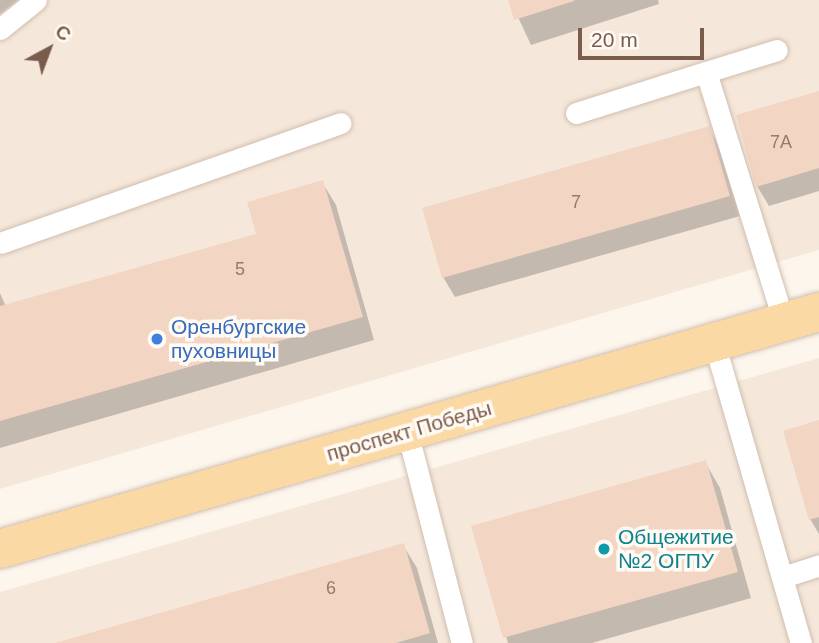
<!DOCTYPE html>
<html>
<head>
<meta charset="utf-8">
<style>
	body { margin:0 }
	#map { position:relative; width:819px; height:643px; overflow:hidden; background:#fdf6ec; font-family:Arial,sans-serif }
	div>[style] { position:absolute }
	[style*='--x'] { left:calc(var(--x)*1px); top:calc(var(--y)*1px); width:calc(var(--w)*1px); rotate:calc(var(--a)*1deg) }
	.residential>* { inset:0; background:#f5e8da }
	.shadow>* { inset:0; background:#0003 }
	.building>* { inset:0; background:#f3d5c3 }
	.roads { filter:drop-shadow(0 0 2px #d1beb0) drop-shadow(0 0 2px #d1beb0) }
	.lane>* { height:21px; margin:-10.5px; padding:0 10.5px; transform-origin:10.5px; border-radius:10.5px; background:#fff }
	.primary>* { height:38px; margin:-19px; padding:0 19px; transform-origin:19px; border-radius:19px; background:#fbd9a5 }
	.dots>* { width:19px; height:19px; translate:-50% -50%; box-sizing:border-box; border:4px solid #fffaf3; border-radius:50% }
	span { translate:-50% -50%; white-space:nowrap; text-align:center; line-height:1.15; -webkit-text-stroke:7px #fffaf3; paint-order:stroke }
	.number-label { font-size:18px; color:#987a6a }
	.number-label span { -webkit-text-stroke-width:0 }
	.shop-label { font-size:21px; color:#366cbe }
	.left { translate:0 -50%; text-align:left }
	.street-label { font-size:21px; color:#7a5c4d }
	.culture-label { font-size:21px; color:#0d838f }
	.north { position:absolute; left:14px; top:14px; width:70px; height:70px; -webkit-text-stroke:5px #fffaf3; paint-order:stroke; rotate:41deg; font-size:19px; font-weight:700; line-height:28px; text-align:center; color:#7a5c4d }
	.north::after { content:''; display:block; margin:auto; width:24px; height:32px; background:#7a5c4d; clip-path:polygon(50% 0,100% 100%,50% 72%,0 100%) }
	.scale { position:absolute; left:578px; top:28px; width:126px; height:32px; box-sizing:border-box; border:4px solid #7a5c4d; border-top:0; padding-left:9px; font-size:21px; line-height:24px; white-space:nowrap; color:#7a5c4d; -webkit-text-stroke:5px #fffaf3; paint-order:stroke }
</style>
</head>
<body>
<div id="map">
	<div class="residential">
		<i style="clip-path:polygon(0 0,819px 0,819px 250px,0 489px)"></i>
		<i style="clip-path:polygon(819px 358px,819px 643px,0 643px,0 592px)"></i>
	</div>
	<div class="shadow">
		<i style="clip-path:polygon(0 0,18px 0,0 14px)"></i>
		<i style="clip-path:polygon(510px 0,658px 0,659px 4px,531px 45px)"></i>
		<i style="clip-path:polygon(819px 93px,819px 191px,769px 206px,757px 186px)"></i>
		<i style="clip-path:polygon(709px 128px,720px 148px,740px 216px,455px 297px,443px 277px)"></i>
		<i style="clip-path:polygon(322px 182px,336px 205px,374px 340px,0 448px,0 293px,6px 307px,258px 235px)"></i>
		<i style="clip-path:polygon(819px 422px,819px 534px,810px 519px)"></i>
		<i style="clip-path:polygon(705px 462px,720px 488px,751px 598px,592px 643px,508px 643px,473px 528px)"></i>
		<i style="clip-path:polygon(403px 545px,417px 568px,438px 643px,59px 643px)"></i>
	</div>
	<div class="building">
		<i style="clip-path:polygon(508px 0,574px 0,574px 1px,514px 20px)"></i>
		<i style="clip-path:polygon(819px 91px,819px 168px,756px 187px,736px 115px)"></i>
		<i style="clip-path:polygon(710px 126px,730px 196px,442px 278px,422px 208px)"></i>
		<i style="clip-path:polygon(323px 180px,363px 317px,0 421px,0 306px,256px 234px,247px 202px)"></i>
		<i style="clip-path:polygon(819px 420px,819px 517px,809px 520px,783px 431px)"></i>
		<i style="clip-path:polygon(706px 460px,738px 572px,503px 638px,471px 526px)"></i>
		<i style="clip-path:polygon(404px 543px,430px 633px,396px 643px,55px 643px)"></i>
	</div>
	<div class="roads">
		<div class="lane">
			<i style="--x:0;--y:29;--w:46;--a:-38.9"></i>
			<i style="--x:706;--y:72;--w:74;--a:-17.2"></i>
			<i style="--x:576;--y:113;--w:136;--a:-17.5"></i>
			<i style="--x:706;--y:72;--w:262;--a:72.7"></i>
			<i style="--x:0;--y:243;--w:361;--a:-19.4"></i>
			<i style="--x:714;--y:342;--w:313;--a:73.9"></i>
			<i style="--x:407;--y:431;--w:219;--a:75.5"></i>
			<i style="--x:783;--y:577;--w:38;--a:-18"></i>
		</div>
		<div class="primary">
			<i style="--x:0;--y:549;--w:853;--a:-16.14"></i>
		</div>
	</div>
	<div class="dots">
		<i style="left:157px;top:339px;background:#3f7fe0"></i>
		<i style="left:604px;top:549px;background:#0f9aa8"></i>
	</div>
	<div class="number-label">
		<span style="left:781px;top:142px">7А</span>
		<span style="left:576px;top:202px">7</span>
		<span style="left:240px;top:269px">5</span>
		<span style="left:331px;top:588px">6</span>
	</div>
	<div class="shop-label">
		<span class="left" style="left:171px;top:339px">Оренбургские<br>пуховницы</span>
	</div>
	<div class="street-label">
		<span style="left:409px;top:431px;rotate:-16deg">проспект Победы</span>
	</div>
	<div class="culture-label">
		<span class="left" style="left:618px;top:549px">Общежитие<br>№2 ОГПУ</span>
	</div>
	<div class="north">С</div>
	<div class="scale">20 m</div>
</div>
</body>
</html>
